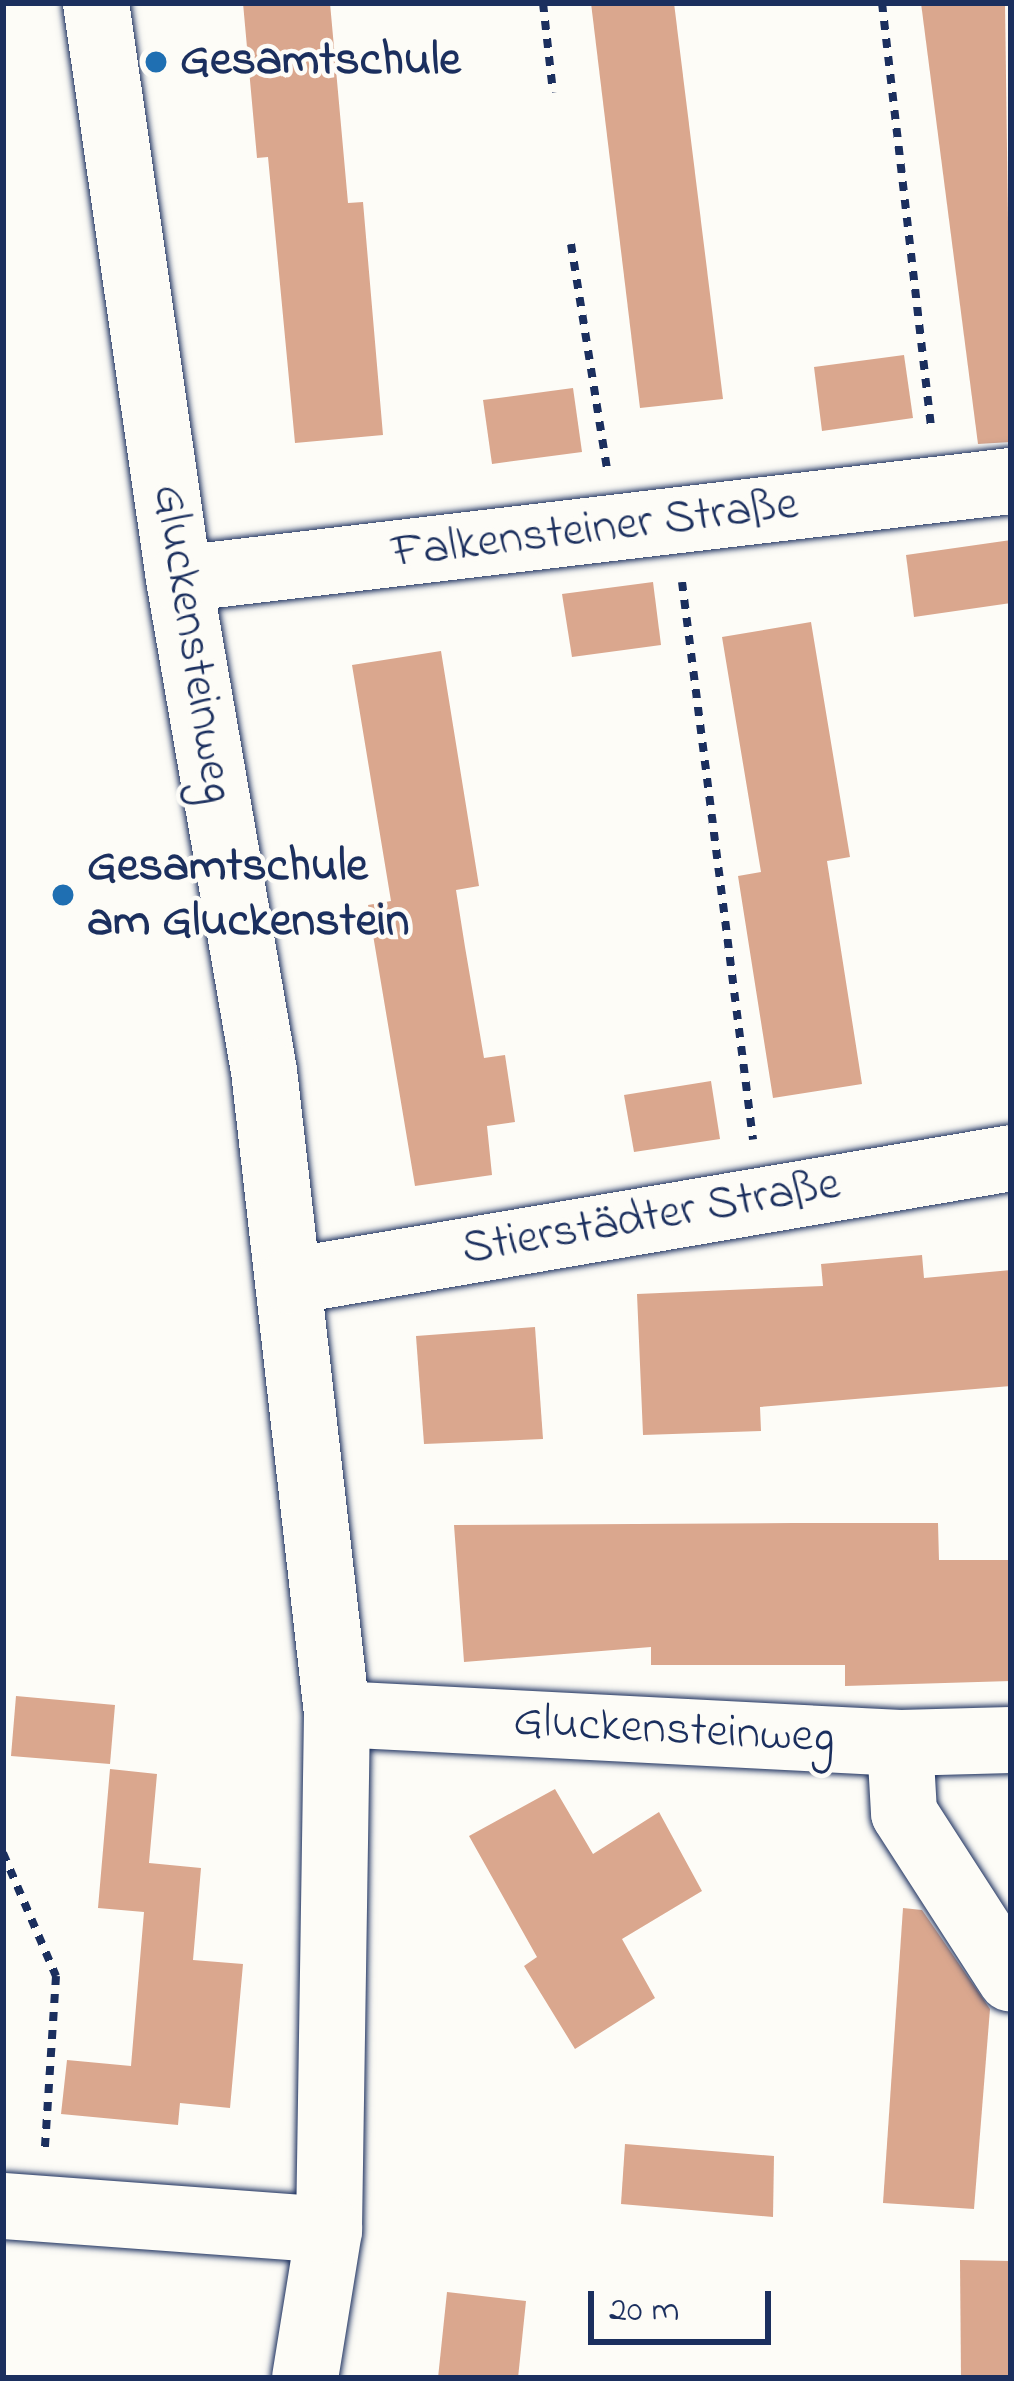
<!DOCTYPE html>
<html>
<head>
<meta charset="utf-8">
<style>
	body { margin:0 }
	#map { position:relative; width:1014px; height:2381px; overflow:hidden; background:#fdfcf7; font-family:"Indie Flower",sans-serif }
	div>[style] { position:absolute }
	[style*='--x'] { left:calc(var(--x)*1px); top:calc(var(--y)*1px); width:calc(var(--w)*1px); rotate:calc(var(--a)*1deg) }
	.building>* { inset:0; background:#daa78e }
	.path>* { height:8px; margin-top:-4px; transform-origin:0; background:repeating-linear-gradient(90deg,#1b2f5e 0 9px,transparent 0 18px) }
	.roads { filter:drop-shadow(0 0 3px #1b2f5e) drop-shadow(0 0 3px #1b2f5e) }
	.minor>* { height:66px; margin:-33px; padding:0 33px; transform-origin:33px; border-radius:33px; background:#fdfcf7 }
	.dots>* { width:33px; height:33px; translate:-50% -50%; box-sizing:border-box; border:6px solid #fdfcf7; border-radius:50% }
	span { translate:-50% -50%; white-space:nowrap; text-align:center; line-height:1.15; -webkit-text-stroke:9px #fdfcf7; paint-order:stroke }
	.poi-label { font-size:48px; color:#1b2f5e; font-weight:700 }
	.left { translate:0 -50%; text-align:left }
	.street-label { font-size:48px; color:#1b2f5e }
	.frame { position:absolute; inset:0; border:6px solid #1b2f5e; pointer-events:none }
	.scale { position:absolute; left:588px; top:2291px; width:183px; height:54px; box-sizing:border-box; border:6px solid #1b2f5e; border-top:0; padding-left:15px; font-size:36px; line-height:42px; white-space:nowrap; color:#1b2f5e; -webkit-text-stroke:9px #fdfcf7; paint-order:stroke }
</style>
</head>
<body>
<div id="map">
	<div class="building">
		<i style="clip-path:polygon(243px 3px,330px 3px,348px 203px,363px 202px,383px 435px,295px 443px,268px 157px,257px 158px)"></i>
		<i style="clip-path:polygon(591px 3px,674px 3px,723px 399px,640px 408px)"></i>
		<i style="clip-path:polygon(921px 3px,1005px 3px,1011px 442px,978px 444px)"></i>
		<i style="clip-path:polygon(904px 355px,913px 418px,822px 431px,814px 367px)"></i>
		<i style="clip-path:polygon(573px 388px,582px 452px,492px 464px,483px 400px)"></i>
		<i style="clip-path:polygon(1011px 540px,1011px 603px,914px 617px,906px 555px)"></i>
		<i style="clip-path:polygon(653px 582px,661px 645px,572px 657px,562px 594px)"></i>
		<i style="clip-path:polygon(811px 622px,850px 857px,827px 861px,862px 1084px,773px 1098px,738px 876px,761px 872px,722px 637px)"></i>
		<i style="clip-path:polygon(441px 651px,479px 886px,456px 890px,465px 947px,484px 1058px,505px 1055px,515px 1122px,487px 1126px,492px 1175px,415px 1186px,368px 905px,391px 901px,352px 665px)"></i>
		<i style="clip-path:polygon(711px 1081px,720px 1139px,634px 1152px,624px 1095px)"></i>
		<i style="clip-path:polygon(922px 1255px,924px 1278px,1011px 1270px,1011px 1386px,760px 1407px,761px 1431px,643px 1435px,637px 1294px,823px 1286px,821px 1264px)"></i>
		<i style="clip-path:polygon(535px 1327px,543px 1439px,424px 1444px,416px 1336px)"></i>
		<i style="clip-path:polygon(794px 1523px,938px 1523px,939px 1560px,1011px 1560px,1011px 1681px,845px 1686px,845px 1665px,651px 1665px,651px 1647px,464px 1662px,454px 1525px)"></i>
		<i style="clip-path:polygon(16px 1696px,115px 1705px,110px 1764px,11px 1756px)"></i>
		<i style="clip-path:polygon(110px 1769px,157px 1774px,149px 1863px,201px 1868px,193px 1960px,243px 1964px,230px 2108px,180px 2103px,178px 2125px,61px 2114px,67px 2060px,131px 2066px,144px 1912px,98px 1908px)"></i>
		<i style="clip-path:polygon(555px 1789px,593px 1854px,659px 1812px,702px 1891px,622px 1939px,655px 1998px,575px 2049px,524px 1966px,537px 1957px,469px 1836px)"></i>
		<i style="clip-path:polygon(903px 1908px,922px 1910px,990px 2009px,974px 2209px,883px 2203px)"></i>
		<i style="clip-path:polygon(625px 2144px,774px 2156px,773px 2217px,621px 2204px)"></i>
		<i style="clip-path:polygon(960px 2260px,1011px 2261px,1011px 2378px,961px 2378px)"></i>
		<i style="clip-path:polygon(447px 2292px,526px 2301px,518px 2378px,438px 2378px)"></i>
	</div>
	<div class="path">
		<i style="--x:543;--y:3;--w:90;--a:83.6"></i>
		<i style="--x:882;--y:3;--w:427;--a:83.4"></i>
		<i style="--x:571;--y:244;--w:227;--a:80.9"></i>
		<i style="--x:682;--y:582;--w:562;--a:82.74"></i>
		<i style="--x:3;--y:1853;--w:134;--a:66.7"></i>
		<i style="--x:56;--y:1976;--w:172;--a:93.7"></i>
	</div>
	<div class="roads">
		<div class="minor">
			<i style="--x:96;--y:3;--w:582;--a:81.8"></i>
			<i style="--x:179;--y:579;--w:499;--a:80.2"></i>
			<i style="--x:264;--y:1071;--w:647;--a:83.52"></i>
			<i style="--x:337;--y:1714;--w:516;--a:90.89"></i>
			<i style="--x:329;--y:2230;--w:150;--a:99.2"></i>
			<i style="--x:179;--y:579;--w:838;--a:-6.72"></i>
			<i style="--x:291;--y:1281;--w:730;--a:-9.69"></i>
			<i style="--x:337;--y:1714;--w:564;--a:2.95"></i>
			<i style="--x:900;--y:1743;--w:111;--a:-1.5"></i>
			<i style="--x:900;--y:1743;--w:70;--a:86.7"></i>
			<i style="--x:904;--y:1813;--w:197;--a:57.2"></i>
			<i style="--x:3;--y:2206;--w:327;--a:4.2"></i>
		</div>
	</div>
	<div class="dots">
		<i style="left:156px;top:62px;background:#1f6fb2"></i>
		<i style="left:63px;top:895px;background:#1f6fb2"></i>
	</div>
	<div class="poi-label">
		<span class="left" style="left:180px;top:62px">Gesamtschule</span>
		<span class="left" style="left:87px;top:895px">Gesamtschule<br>am Gluckenstein</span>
	</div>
	<div class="street-label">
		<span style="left:595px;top:530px;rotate:-7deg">Falkensteiner Straße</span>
		<span style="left:192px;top:644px;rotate:81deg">Gluckensteinweg</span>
		<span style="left:651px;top:1218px;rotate:-10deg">Stierstädter Straße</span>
		<span style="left:674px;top:1731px;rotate:3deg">Gluckensteinweg</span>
	</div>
	<div class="frame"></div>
	<div class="scale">20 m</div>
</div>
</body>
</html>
